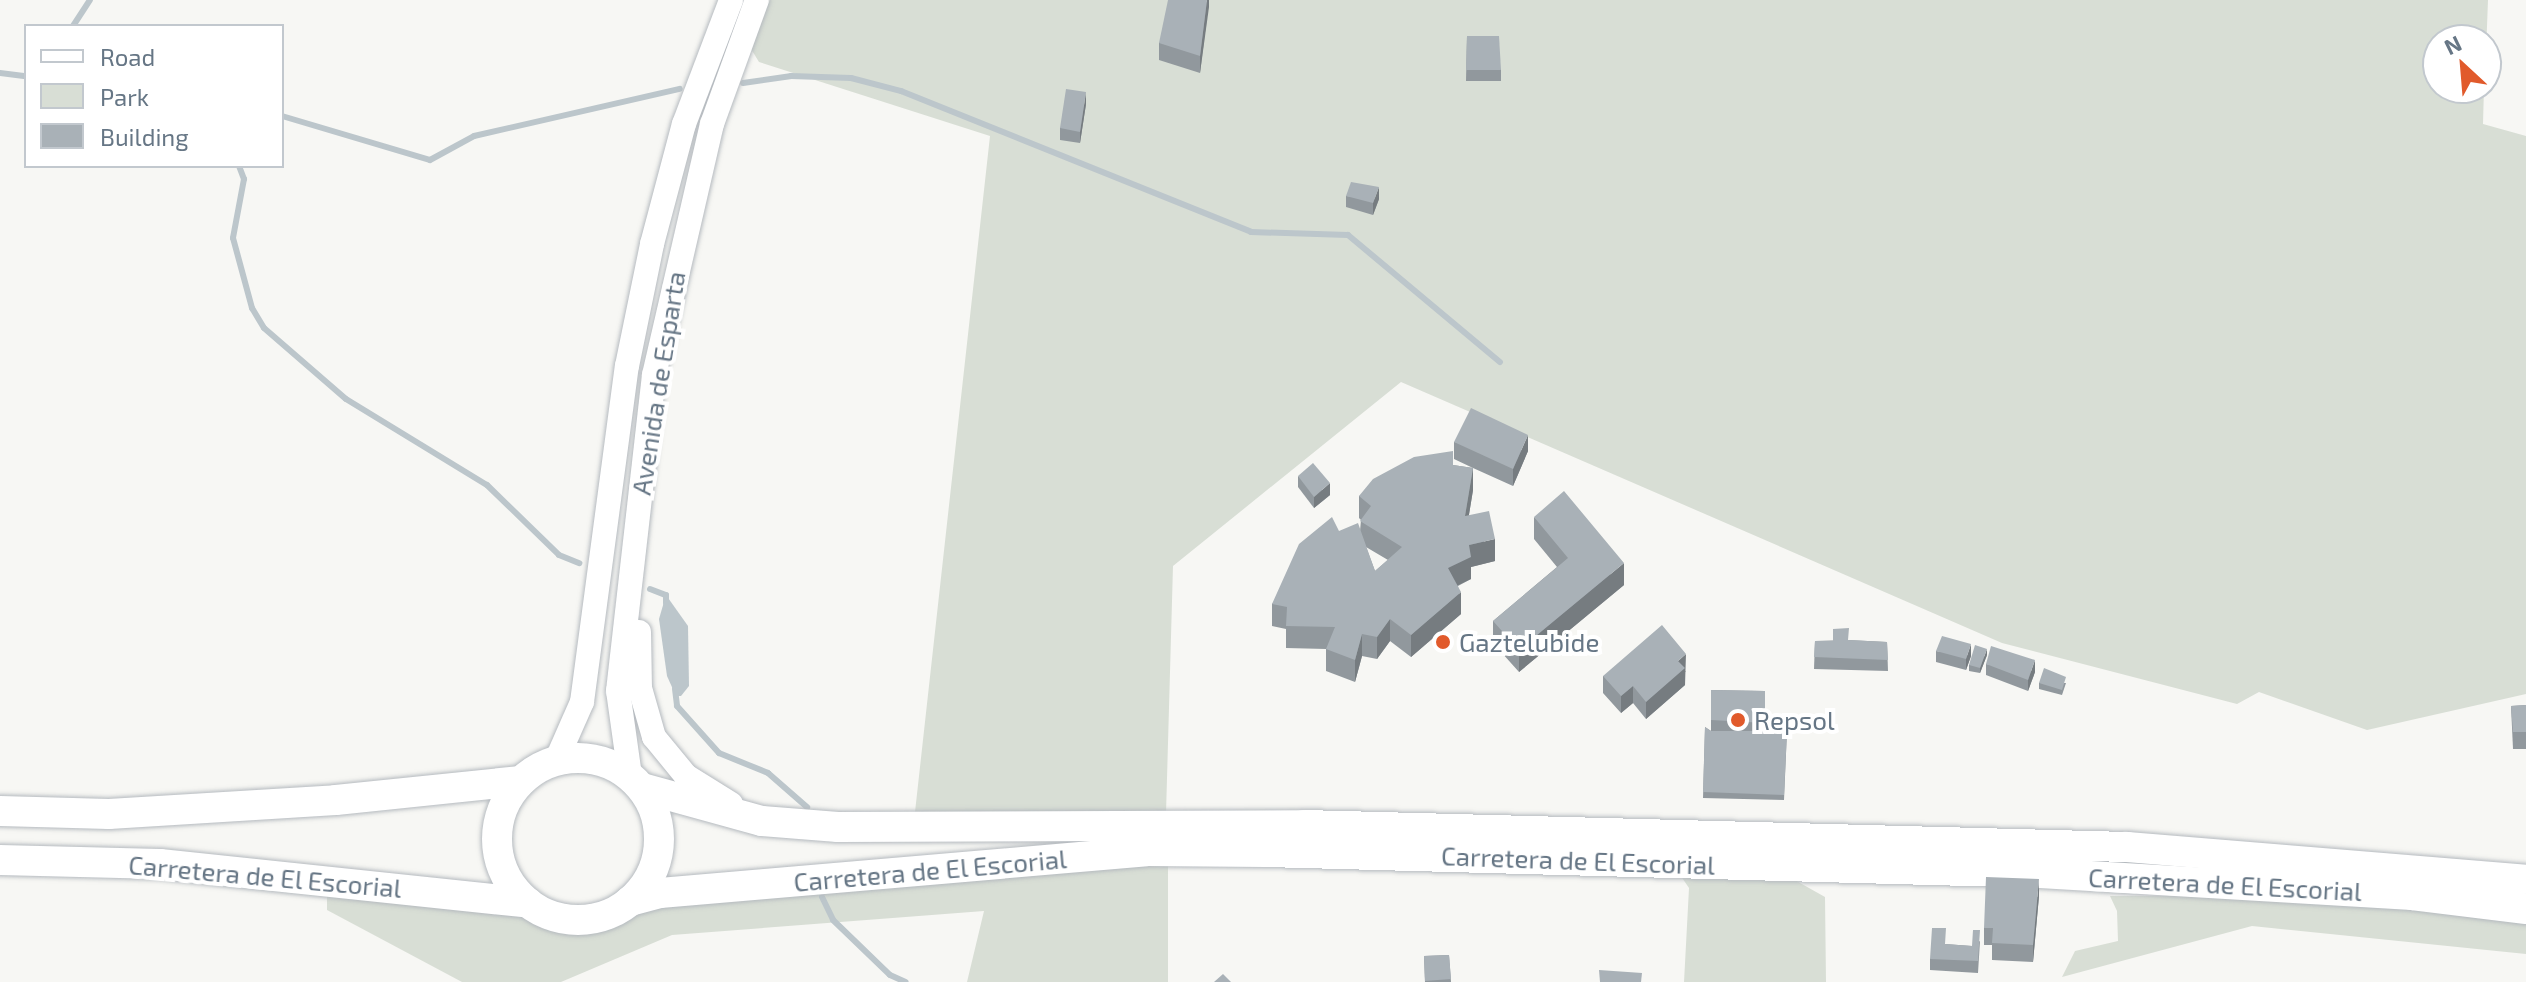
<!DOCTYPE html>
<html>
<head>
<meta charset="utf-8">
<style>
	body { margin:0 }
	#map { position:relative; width:2526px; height:982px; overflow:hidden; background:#f7f7f4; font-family:"Exo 2",sans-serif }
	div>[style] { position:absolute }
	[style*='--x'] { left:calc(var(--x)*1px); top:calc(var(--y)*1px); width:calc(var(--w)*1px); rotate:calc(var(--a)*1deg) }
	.green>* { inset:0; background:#d8ded5 }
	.water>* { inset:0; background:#bcc6cb }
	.stream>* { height:6px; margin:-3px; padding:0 3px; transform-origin:3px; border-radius:3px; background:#bcc6cb }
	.roads { filter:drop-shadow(0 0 2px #b5babf) drop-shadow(0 0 2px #b5babf) }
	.secondary>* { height:24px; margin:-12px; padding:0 12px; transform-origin:12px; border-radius:12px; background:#fff }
	.highway>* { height:30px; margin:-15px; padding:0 15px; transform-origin:15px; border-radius:15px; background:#fff }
	.highway>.ring { margin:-15px; padding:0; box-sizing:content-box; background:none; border:30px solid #fff; border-radius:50% }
	.wall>* { inset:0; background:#91989d }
	.shaded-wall>* { inset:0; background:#767c80 }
	.building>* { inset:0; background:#a9b1b7 }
	.dots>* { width:22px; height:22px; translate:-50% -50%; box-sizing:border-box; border:4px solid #fff; border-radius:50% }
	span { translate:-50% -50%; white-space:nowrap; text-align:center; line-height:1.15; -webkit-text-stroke:8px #fff; paint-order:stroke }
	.street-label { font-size:26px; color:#667685 }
	.poi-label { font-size:26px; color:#667685 }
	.left { translate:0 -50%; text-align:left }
	.legend { position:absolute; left:24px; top:24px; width:260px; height:144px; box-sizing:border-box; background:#fff; border:2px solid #c2c8ce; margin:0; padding:10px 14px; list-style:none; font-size:24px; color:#667685 }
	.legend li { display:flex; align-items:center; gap:16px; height:40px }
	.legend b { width:40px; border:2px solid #c2c8ce }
	.north { position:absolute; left:2422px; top:24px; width:80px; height:80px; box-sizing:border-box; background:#fff; border:2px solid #c2c8ce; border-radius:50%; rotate:334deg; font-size:22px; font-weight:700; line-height:32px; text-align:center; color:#667685 }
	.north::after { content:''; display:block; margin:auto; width:28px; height:36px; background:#e15a2b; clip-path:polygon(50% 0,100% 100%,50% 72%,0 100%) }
</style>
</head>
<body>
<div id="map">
	<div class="green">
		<i style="clip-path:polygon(721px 0,2488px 0,2486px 53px,2486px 40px,2438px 40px,2438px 88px,2484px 88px,2483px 124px,2526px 136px,2526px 694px,2367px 730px,2259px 692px,2237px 704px,2002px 643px,1401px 382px,1173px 566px,1166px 814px,915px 812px,990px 136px,759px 62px)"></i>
		<i style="clip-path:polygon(1168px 852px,1168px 982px,967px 982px,984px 911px,672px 935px,561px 982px,462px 982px,327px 910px,327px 879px,522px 917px,539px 927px,559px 918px,583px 920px,630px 901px)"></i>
		<i style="clip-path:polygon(1672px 863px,1793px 879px,1825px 897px,1826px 982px,1684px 982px,1689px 888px)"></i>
		<i style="clip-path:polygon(2412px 895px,2526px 909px,2526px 954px,2252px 926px,2062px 977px,2075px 951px,2118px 941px,2117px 911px,2110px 896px)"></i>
	</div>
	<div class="water">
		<i style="clip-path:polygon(666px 595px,688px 626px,689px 686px,681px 696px,676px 696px,667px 676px,659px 619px)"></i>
	</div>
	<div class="stream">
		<i style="--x:73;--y:26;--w:31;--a:-57"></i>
		<i style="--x:0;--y:73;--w:26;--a:7"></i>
		<i style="--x:743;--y:83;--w:49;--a:-8.3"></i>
		<i style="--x:791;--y:76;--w:60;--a:1.9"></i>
		<i style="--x:851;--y:78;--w:52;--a:14.6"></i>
		<i style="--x:901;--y:91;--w:377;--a:21.9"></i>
		<i style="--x:1251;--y:232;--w:97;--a:1.8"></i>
		<i style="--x:1348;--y:235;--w:198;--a:39.9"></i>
		<i style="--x:282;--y:116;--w:154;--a:16.6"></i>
		<i style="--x:430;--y:160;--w:50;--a:-28.6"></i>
		<i style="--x:474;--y:136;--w:211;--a:-12.9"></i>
		<i style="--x:239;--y:166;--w:14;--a:69"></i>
		<i style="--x:244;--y:179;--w:60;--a:100.6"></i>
		<i style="--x:233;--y:238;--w:73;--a:74.8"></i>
		<i style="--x:252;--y:308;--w:23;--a:59"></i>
		<i style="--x:264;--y:328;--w:108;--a:40.9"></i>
		<i style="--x:346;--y:399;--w:165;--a:31.4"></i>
		<i style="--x:487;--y:485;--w:100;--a:44.2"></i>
		<i style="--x:559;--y:555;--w:22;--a:22"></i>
		<i style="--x:650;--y:589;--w:17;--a:21"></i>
		<i style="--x:666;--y:595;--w:8;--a:90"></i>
		<i style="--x:675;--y:689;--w:17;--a:83"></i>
		<i style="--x:677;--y:706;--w:63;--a:48.2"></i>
		<i style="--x:719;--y:753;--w:53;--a:22.2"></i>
		<i style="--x:768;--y:773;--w:52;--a:41.1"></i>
		<i style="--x:822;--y:897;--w:25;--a:64"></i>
		<i style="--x:833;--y:920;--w:79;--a:44"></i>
		<i style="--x:890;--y:975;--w:17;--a:24"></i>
	</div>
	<div class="roads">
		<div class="secondary">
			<i style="--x:639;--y:632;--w:56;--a:89"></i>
			<i style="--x:640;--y:688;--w:51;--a:74.1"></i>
			<i style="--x:654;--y:737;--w:50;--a:50.6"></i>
			<i style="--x:686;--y:776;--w:53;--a:31.9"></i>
			<i style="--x:556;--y:761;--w:64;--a:-66.2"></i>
			<i style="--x:582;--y:702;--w:339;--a:-82.4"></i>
			<i style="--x:627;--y:366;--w:125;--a:-78.4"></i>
			<i style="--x:652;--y:244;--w:124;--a:-75.1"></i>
			<i style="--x:684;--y:124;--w:133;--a:-69.2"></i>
			<i style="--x:630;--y:776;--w:86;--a:-98"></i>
			<i style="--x:618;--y:691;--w:318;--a:-83.5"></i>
			<i style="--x:654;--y:375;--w:258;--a:-77"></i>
			<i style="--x:712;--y:124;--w:132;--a:-70.1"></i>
		</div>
		<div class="highway">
			<i class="ring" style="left:497px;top:758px;width:132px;height:132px"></i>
			<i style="--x:642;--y:788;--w:124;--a:15.4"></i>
			<i style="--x:762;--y:821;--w:76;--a:4.5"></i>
			<i style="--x:838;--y:827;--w:466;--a:-0.2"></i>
			<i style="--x:1304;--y:825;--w:823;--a:1.53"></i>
			<i style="--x:2127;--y:847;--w:400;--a:4.7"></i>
			<i style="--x:0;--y:811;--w:109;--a:1.6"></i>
			<i style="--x:109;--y:814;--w:227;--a:-3.5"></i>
			<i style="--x:336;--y:800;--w:186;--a:-5.9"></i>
			<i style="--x:0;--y:860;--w:160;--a:1.4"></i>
			<i style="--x:160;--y:864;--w:370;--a:6"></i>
			<i style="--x:630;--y:901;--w:31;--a:-15"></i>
			<i style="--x:660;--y:893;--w:488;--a:-4.9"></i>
			<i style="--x:1146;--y:851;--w:120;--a:0.5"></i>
			<i style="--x:1266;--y:852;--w:774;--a:1.55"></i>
			<i style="--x:2040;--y:873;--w:373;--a:3.4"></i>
			<i style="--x:2412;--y:895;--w:115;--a:7"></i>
		</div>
	</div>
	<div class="wall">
		<i style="clip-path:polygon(1209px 0,1200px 73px,1159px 60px,1159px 43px)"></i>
		<i style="clip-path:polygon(1467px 36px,1501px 70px,1501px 81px,1466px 81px)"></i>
		<i style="clip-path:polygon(1086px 104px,1080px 143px,1060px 140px,1060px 128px)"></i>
		<i style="clip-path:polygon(1346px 196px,1379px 199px,1373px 215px,1346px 207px)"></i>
		<i style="clip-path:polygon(evenodd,1454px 442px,1528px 451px,1513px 486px,1473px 468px,1473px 490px,1469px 515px,1495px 561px,1471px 567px,1471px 579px,1458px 586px,1461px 614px,1411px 657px,1390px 641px,1377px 659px,1362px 656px,1355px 682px,1326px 671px,1326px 649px,1286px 648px,1286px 629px,1272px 626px,1272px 604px,1339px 531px,1360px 531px,1361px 520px,1359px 518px,1359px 496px,1453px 465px,1473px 468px,1454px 459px,1454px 442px,1366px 547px,1388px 560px,1375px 571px,1366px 547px)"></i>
		<i style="clip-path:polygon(1298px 476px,1330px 495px,1314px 508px,1298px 487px)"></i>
		<i style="clip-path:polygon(1534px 517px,1624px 585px,1519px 672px,1493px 643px,1493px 621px,1557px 567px,1534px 539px)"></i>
		<i style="clip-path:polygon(1848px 640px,1887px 642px,1888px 671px,1814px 669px,1815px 641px)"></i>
		<i style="clip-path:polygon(1936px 651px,1971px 656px,1966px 670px,1936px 662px)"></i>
		<i style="clip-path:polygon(1987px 655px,1980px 673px,1969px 671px,1969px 665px)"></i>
		<i style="clip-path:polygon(1986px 664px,2035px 672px,2028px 691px,1986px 675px)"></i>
		<i style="clip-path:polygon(1686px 671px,1685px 672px,1685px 685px,1646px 719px,1633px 703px,1621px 713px,1603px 693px,1603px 676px)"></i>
		<i style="clip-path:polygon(2039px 683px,2066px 683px,2062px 695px,2039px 689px)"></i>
		<i style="clip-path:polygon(1711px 690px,1765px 691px,1765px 731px,1787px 731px,1784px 800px,1703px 798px,1705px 727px,1711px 731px)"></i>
		<i style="clip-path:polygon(2526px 705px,2526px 749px,2513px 749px,2511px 706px)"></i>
		<i style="clip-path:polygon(2039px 896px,2033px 962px,1992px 960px,1992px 945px,1984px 945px,1984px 928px)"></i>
		<i style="clip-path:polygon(1980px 941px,1978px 973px,1930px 970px,1930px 959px,1945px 944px,1972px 946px)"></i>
		<i style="clip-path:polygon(1449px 955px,1451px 982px,1425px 982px,1424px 956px)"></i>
	</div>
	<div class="shaded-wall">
		<i style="clip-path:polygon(1207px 0,1209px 0,1209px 7px,1200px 73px,1200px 56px)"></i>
		<i style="clip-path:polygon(1086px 92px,1086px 104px,1080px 143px,1080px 132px)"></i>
		<i style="clip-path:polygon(1379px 187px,1379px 199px,1373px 215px,1373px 203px)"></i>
		<i style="clip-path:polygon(1528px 435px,1528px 451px,1513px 486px,1513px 469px)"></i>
		<i style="clip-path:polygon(1473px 468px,1473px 490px,1465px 538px,1465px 516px)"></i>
		<i style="clip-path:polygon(1330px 483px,1330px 495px,1314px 508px,1314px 497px)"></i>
		<i style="clip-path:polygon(1495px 539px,1495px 561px,1471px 567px,1471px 579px,1448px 590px,1448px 568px,1469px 545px)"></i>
		<i style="clip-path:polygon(1624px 563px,1624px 585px,1519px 672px,1519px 650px)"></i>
		<i style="clip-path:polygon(1461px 592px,1461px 614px,1411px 657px,1411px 635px)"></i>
		<i style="clip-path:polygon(1390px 619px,1390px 641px,1377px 659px,1377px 637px)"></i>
		<i style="clip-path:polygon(1362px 634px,1362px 656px,1355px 682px,1355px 660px)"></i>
		<i style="clip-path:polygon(1971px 644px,1971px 656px,1966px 670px,1966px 659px)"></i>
		<i style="clip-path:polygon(1987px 649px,1987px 655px,1980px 673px,1980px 668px)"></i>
		<i style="clip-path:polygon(1686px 654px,1685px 685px,1646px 719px,1646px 702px,1678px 661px)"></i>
		<i style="clip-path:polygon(2035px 660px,2035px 672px,2028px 691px,2028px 680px)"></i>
		<i style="clip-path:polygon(1633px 686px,1633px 703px,1621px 713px,1621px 696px)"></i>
		<i style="clip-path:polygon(2039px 879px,2039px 896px,2033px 962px,2033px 945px)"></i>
	</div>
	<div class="building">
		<i style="clip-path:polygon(1168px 0,1207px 0,1200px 56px,1159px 43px)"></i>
		<i style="clip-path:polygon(1467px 36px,1499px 36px,1501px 70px,1466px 70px)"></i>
		<i style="clip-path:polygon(1066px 89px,1086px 92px,1080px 132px,1060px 128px)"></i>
		<i style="clip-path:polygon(1351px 182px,1379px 187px,1373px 203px,1346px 196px)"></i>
		<i style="clip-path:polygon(1471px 408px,1528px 435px,1513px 469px,1454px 442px)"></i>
		<i style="clip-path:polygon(1453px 451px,1453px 465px,1473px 468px,1465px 516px,1489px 511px,1495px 539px,1469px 545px,1471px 557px,1448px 568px,1461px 592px,1411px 635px,1390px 619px,1377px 637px,1362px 634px,1355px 660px,1326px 649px,1335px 627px,1286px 626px,1287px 607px,1272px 604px,1299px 544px,1332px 517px,1339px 531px,1358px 523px,1375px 571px,1402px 547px,1360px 521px,1371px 506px,1359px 496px,1373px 479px,1414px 457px)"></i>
		<i style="clip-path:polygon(1313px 463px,1330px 483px,1314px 497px,1298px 476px)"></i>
		<i style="clip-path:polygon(1564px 491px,1624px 563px,1519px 650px,1493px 621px,1568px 558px,1534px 517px)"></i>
		<i style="clip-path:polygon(1662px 625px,1686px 654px,1678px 661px,1685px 668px,1646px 702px,1633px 686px,1621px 696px,1603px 676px)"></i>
		<i style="clip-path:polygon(1849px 628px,1848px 640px,1887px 642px,1888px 660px,1814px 657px,1815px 641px,1833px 641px,1833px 629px)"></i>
		<i style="clip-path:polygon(1942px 636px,1971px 644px,1966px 659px,1936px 651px)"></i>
		<i style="clip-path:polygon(1975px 645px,1987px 649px,1980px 668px,1969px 665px)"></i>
		<i style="clip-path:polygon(1991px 646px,2035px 660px,2028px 680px,1986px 664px)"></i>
		<i style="clip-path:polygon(2044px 668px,2066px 677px,2062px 690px,2039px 683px)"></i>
		<i style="clip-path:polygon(1711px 690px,1765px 691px,1765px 723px,1711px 720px)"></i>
		<i style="clip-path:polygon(2526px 705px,2526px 732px,2513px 732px,2511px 706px)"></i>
		<i style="clip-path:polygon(1705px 727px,1711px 731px,1787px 731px,1784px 795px,1703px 792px)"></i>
		<i style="clip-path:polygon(1986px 877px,2039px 879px,2033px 945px,1992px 943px,1993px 928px,1984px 928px)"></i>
		<i style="clip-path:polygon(1932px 928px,1946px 928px,1945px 944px,1972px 946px,1973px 930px,1980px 930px,1978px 961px,1930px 959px)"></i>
		<i style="clip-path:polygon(1449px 955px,1451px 979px,1425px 981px,1424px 956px)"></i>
		<i style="clip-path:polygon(1599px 970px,1642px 973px,1641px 982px,1600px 982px)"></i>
		<i style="clip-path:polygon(1223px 974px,1231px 982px,1214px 982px)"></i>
	</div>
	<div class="dots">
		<i style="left:1443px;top:642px;background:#e15a2b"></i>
		<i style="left:1738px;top:720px;background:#e15a2b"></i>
	</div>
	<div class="street-label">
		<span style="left:658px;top:383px;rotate:-81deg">Avenida de Esparta</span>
		<span style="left:1578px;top:860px;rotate:2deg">Carretera de El Escorial</span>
		<span style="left:930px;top:870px;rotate:-5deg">Carretera de El Escorial</span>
		<span style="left:265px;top:876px;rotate:5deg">Carretera de El Escorial</span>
		<span style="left:2225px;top:884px;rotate:3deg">Carretera de El Escorial</span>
	</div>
	<div class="poi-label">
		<span class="left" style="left:1459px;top:642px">Gaztelubide</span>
		<span class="left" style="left:1754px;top:720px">Repsol</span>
	</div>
	<ul class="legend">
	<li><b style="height:10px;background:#fff"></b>Road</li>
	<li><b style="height:22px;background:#d8ded5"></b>Park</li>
	<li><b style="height:22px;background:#a9b1b7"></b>Building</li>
	</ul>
	<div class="north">N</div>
</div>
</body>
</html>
